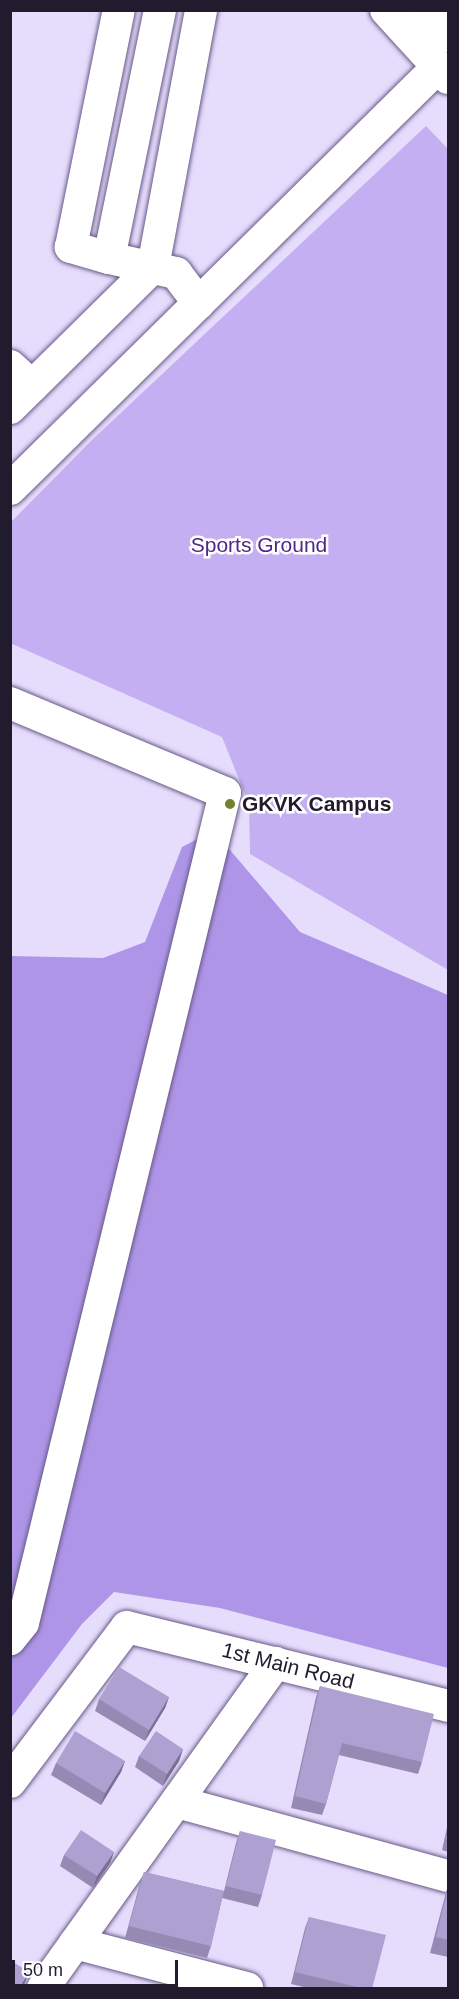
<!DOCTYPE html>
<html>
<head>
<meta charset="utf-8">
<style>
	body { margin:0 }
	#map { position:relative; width:459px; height:1999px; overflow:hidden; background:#e6ddfd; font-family:Arial,sans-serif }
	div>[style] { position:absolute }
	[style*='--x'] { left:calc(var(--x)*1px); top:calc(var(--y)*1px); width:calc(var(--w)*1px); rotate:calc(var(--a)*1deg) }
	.green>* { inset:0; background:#c3aff2 }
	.forest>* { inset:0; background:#af95e8 }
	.roads { filter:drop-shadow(0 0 2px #685a87) drop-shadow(0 0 2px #685a87) }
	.minor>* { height:32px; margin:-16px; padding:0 16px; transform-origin:16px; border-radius:16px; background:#fff }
	.wall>* { inset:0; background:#968ab5 }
	.shaded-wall>* { inset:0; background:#7a7093 }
	.building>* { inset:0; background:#afa0d2 }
	.dots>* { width:16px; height:16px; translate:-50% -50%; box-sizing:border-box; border:3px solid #fff; border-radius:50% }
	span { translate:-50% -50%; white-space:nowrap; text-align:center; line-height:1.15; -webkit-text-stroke:5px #fff; paint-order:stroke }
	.park-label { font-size:21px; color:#4f2887 }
	.poi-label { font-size:21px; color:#211b2e; font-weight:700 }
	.left { translate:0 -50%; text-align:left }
	.street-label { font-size:21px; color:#211b2e }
	.frame { position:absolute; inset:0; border:12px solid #211b2e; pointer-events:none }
	.scale { position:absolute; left:12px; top:1960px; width:166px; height:27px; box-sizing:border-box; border:3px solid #211b2e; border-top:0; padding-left:8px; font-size:18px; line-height:21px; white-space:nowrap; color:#211b2e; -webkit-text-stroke:4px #fff; paint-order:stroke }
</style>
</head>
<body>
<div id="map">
	<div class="green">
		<i style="clip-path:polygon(426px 126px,448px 149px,448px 970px,250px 854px,249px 804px,222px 737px,10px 643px,11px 522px,92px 440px)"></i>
	</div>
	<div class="forest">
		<i style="clip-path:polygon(205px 835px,230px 850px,300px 932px,448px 995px,448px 1668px,220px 1608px,114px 1592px,82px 1624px,11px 1718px,11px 956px,103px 958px,145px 942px,182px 847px)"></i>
	</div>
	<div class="roads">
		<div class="minor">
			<i style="--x:160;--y:10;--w:253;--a:101.6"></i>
			<i style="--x:109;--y:258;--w:69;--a:12.6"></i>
			<i style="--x:176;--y:273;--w:38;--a:53"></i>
			<i style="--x:386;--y:10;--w:92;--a:47.6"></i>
			<i style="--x:425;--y:10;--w:35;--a:49"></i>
			<i style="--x:109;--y:258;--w:40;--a:-164"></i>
			<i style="--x:71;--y:247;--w:242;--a:-78.6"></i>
			<i style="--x:10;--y:366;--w:30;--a:42"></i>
			<i style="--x:10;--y:408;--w:201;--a:-44.6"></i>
			<i style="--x:153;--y:267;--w:261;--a:-79.4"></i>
			<i style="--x:10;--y:489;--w:601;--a:-44.6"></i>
			<i style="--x:10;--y:703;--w:233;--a:22.7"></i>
			<i style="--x:225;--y:793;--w:854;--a:103.68"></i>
			<i style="--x:23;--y:1623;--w:21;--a:129"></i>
			<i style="--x:10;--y:1782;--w:194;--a:-53"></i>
			<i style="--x:127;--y:1627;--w:331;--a:13.8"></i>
			<i style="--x:177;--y:1802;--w:281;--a:15.3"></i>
			<i style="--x:75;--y:1943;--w:178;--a:14.7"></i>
			<i style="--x:43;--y:1988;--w:400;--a:-54.4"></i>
		</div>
	</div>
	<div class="wall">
		<i style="clip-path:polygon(320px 1686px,422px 1762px,418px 1774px,339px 1755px,326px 1804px,322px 1815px,291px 1808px,316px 1697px)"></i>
		<i style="clip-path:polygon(169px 1697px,165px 1708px,145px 1741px,95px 1711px,99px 1699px)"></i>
		<i style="clip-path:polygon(183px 1749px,179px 1761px,163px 1786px,135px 1767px,139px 1756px)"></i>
		<i style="clip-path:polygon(125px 1761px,121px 1772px,101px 1805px,51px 1775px,56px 1763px)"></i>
		<i style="clip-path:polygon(448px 1823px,448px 1852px,442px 1850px)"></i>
		<i style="clip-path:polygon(240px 1831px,262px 1895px,258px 1907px,222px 1898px,211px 1946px,207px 1958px,125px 1938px,140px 1883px,144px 1872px,224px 1891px,236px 1843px)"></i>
		<i style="clip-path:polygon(114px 1852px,110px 1863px,93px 1888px,60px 1866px,64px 1855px)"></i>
		<i style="clip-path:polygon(448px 1885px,448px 1957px,430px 1953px,445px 1896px)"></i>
		<i style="clip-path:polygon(309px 1917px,372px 1989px,312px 1989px,291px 1984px,305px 1928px)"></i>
	</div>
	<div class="shaded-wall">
		<i style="clip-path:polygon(169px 1697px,165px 1708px,145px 1741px,149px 1730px)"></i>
		<i style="clip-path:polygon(183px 1749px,179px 1761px,163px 1786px,167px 1774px)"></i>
		<i style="clip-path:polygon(125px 1761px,121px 1772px,101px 1805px,105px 1793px)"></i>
		<i style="clip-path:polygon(114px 1852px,110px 1863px,93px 1888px,97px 1876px)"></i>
		<i style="clip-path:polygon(29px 1972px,23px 1988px,18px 1989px)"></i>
	</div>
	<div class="building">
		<i style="clip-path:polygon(119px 1667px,169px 1697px,149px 1730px,99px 1699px)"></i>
		<i style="clip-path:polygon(320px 1686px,434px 1714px,422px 1762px,342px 1743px,326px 1804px,295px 1796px)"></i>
		<i style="clip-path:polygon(75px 1731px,125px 1761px,105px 1793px,56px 1763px)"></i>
		<i style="clip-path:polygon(156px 1731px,183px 1749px,167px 1774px,139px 1756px)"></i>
		<i style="clip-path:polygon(448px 1829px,448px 1839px,446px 1839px)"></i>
		<i style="clip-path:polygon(81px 1830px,114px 1852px,97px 1876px,64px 1855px)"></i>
		<i style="clip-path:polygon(240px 1831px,276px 1840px,262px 1895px,226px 1886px)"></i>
		<i style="clip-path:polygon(144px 1872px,224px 1891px,211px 1946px,129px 1926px)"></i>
		<i style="clip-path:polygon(448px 1888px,448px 1940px,436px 1937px)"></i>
		<i style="clip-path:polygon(309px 1917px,386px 1935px,372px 1989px,365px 1989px,295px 1972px)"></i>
		<i style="clip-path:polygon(10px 1960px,29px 1972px,18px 1989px,10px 1989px)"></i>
	</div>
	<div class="dots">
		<i style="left:230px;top:804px;background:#74812f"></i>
	</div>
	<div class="park-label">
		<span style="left:259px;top:545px">Sports Ground</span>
	</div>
	<div class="poi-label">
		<span class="left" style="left:242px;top:804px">GKVK Campus</span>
	</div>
	<div class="street-label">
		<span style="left:288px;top:1666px;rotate:14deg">1st Main Road</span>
	</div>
	<div class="frame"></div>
	<div class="scale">50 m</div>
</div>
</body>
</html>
